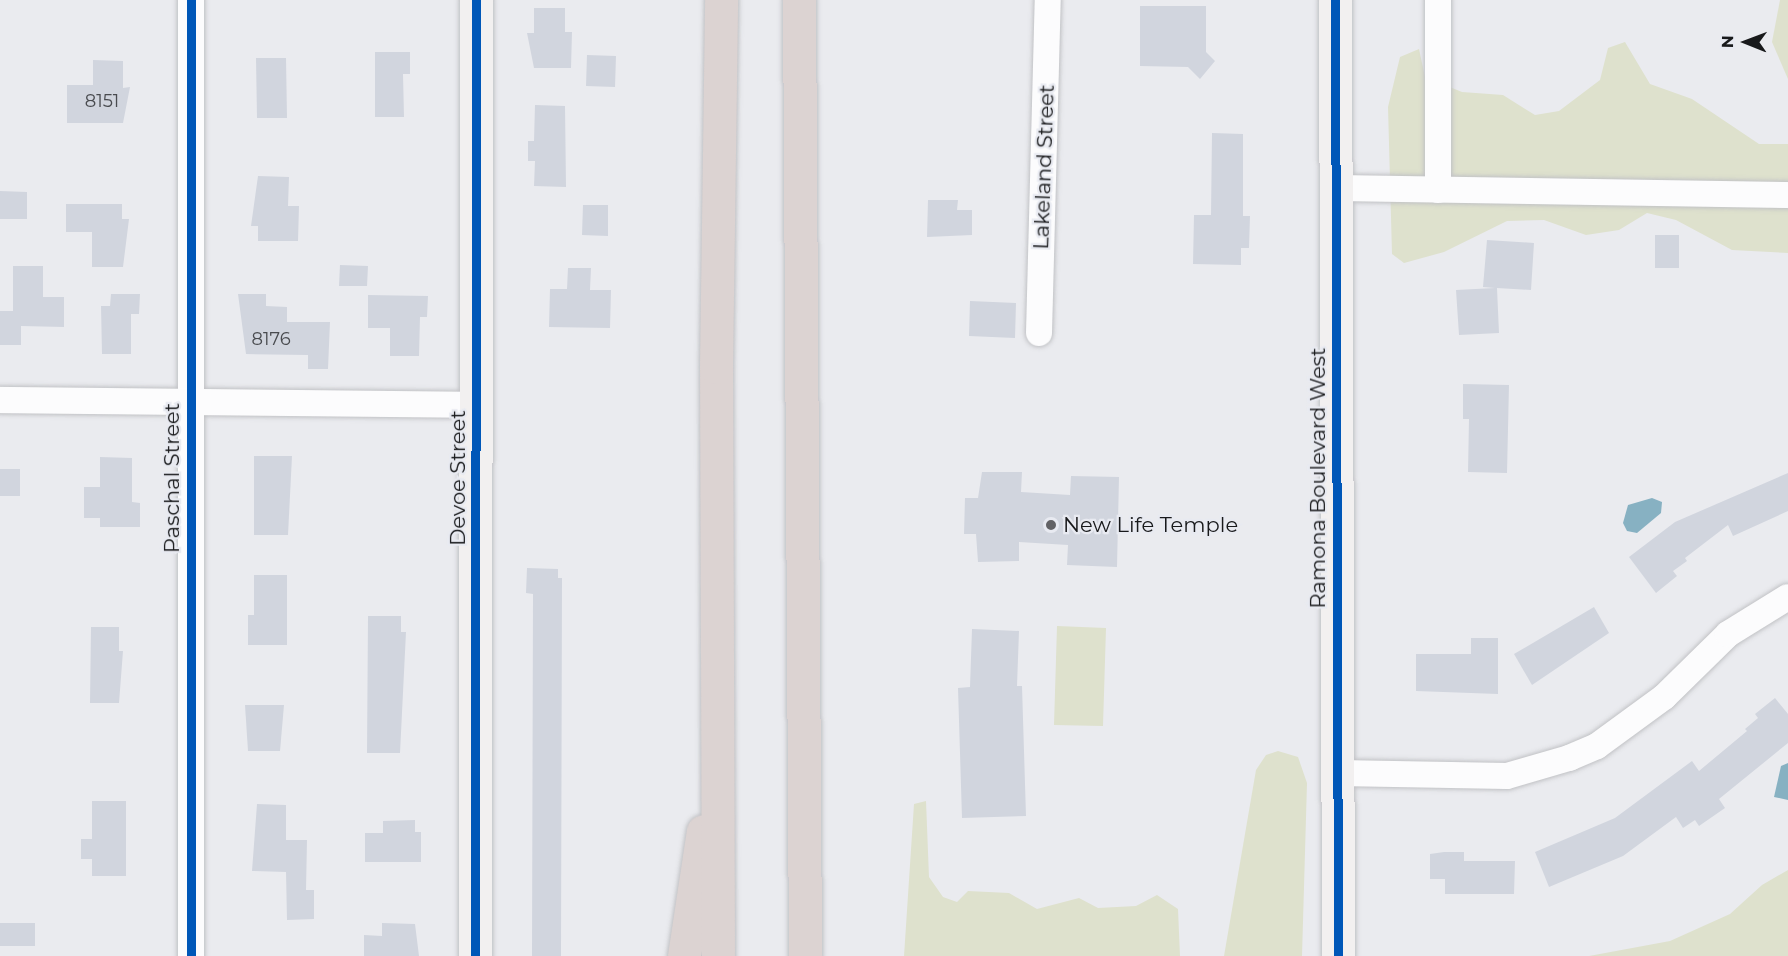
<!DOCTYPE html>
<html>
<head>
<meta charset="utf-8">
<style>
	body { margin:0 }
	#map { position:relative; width:1788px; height:956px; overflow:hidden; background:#eaebef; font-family:Montserrat,sans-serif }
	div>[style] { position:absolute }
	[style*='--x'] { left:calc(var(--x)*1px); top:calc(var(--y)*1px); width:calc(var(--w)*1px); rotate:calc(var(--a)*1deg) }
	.green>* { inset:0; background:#dee1cd }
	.water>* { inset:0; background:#87b1c2 }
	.building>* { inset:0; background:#d1d5de }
	.roads { filter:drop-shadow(0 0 2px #c1c2c5) drop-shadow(0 0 2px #c1c2c5) }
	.street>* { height:26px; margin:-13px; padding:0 13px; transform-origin:13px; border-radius:13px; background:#fcfcfd }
	.secondary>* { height:33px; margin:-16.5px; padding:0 16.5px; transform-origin:16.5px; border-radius:16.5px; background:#f2f0f0 }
	.highway>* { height:33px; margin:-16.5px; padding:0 16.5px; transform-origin:16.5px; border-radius:16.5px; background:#dcd3d2 }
	.cycleway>* { height:9px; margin:-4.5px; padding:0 4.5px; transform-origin:4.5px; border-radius:4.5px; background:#0057b8 }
	.dots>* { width:16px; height:16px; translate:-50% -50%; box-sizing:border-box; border:3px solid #e8eaf1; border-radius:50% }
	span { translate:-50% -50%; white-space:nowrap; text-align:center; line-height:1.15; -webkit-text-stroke:4.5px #e8eaf1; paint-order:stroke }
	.number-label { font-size:18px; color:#494b4f }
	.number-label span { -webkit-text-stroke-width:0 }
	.street-label { font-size:21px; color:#18191b }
	.poi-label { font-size:21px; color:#18191b }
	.left { translate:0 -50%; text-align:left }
	.north { position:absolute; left:1716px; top:12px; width:60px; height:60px; -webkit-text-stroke:4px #e8eaf1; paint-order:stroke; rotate:271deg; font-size:16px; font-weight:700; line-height:24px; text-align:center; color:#18191b }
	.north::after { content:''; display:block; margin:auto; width:21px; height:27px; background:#18191b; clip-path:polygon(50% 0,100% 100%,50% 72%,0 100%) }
</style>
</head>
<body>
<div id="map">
	<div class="green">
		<i style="clip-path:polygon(1780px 0,1788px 0,1788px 79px,1772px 42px)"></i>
		<i style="clip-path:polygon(1625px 42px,1650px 84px,1692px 99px,1759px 144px,1788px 144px,1788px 253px,1732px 250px,1676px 220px,1647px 213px,1619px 230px,1586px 235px,1544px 220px,1507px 221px,1444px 252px,1404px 263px,1392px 254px,1388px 107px,1400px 57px,1419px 49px,1425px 77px,1462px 92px,1503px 95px,1535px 115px,1559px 111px,1600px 80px,1608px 48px)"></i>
		<i style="clip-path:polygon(1057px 626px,1106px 628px,1103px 726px,1054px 725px)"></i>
		<i style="clip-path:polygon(1278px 751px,1298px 757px,1307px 783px,1302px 956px,1224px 956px,1256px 770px,1266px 755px)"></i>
		<i style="clip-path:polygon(926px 801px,929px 877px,943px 897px,957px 902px,968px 891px,1009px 893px,1037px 909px,1079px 898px,1098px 908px,1136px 906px,1157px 895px,1178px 909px,1180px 956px,904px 956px,914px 804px)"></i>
		<i style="clip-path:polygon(1788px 870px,1788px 956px,1589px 956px,1670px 941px,1730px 914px,1762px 885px)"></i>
	</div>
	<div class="water">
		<i style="clip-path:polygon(1652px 498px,1662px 502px,1661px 513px,1637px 533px,1627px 531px,1623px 523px,1628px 505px)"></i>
		<i style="clip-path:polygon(1788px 763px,1788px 800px,1774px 797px,1781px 766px)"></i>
	</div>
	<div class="building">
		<i style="clip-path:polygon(1140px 6px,1206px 6px,1206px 52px,1215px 61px,1200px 79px,1188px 67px,1140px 66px)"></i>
		<i style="clip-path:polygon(534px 8px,565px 8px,565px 32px,572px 32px,571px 68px,534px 68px,527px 33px,534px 33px)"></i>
		<i style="clip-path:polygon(375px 52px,410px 52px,410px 74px,403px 74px,404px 117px,375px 117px)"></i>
		<i style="clip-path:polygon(587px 55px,616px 56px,615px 87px,586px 86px)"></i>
		<i style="clip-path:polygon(256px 58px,286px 58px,287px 118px,257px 118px)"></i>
		<i style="clip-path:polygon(93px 60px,123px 61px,123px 88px,130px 87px,123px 123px,67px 123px,67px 85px,93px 85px)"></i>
		<i style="clip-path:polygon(535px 105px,565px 106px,566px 187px,534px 186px,535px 161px,528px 161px,528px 141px,534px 141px)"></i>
		<i style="clip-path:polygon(1212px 133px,1243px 134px,1243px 216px,1250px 216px,1249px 248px,1241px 248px,1241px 265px,1193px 264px,1194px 215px,1211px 215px)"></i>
		<i style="clip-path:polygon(258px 176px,289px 177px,288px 206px,299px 206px,298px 241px,258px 241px,258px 226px,251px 226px)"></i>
		<i style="clip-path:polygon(0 191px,27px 192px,27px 219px,0 219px)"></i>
		<i style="clip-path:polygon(928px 200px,958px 200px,957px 210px,972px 210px,972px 235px,927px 237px)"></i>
		<i style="clip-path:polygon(66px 204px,122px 204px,122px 219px,129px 219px,123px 267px,92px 267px,92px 232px,66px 232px)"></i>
		<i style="clip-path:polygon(583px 205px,608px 205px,608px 236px,582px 235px)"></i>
		<i style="clip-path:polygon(1655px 235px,1679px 235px,1679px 268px,1655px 268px)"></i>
		<i style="clip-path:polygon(1487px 240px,1534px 243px,1531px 290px,1497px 288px,1499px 333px,1459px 335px,1456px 290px,1495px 288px,1483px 287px)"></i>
		<i style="clip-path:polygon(340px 265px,368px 266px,367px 286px,339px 286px)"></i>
		<i style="clip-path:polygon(13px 266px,43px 266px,43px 297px,64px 297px,64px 327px,21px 326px,21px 345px,0 345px,0 311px,13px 311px)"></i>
		<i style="clip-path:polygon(568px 268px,591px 268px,590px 290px,611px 290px,610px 328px,549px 327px,550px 289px,567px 289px)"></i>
		<i style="clip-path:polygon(111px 294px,140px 294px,139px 314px,131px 314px,131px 354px,102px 354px,101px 306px,110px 306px)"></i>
		<i style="clip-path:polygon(238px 294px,266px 294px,266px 306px,287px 307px,287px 322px,330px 322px,328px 369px,308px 369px,308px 355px,246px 354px)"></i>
		<i style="clip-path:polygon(368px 295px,428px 296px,427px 317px,420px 317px,419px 356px,390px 356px,390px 328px,368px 328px)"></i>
		<i style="clip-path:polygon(970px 301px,1016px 303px,1015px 338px,969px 336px)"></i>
		<i style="clip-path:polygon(1463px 384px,1509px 385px,1507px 473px,1468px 472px,1469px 419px,1463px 419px)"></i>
		<i style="clip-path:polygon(254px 456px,292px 456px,288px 535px,254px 535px)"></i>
		<i style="clip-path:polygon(100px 457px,132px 458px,132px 502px,140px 503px,140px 527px,100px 527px,100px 518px,84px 518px,84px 487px,100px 487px)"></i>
		<i style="clip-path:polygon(0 469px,20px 469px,20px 496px,0 496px)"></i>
		<i style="clip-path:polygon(982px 472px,1022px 472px,1021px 492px,1070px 495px,1071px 476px,1119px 477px,1117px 567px,1067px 565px,1068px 545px,1019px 542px,1019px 561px,978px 562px,976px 534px,964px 534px,965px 498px,978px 498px)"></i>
		<i style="clip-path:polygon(1788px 473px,1788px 511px,1733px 536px,1728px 525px,1685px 558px,1687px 561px,1673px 571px,1677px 576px,1656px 593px,1629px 557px,1675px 522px)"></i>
		<i style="clip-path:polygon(527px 568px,558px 569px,558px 578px,562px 578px,561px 956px,532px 956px,533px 594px,526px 593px)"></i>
		<i style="clip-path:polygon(254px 575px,287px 575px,287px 645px,248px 645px,248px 615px,254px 615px)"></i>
		<i style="clip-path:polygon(1594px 607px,1609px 633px,1532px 685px,1514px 654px)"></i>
		<i style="clip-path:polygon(368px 616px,401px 616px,401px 632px,406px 632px,400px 753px,367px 753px)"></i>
		<i style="clip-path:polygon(91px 627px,119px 627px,119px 651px,123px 651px,119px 703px,90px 703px)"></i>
		<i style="clip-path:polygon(972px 629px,1019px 631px,1017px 686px,1022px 686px,1026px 816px,962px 818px,958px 688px,970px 687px)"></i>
		<i style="clip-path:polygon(1471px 638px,1498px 638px,1498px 694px,1416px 691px,1416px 654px,1471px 654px)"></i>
		<i style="clip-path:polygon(1775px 698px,1788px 714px,1788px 743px,1719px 799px,1725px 808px,1699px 826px,1695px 820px,1683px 828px,1676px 817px,1623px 856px,1549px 887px,1535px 852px,1615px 818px,1692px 761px,1699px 771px,1747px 731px,1745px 729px,1758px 718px,1755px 714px)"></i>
		<i style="clip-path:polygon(245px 705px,284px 705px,280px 751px,248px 751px)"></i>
		<i style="clip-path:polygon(92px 801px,126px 801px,126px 876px,92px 876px,92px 859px,81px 859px,81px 839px,92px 839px)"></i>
		<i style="clip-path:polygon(257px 804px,286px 805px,286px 840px,307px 840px,306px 890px,314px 890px,314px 919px,287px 920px,286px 872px,252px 871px)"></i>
		<i style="clip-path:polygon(415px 820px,415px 832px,421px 832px,421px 862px,365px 862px,365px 833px,383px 833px,383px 821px)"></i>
		<i style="clip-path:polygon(1444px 852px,1464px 852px,1464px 861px,1515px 861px,1514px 894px,1445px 894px,1445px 879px,1430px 879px,1430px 854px)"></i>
		<i style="clip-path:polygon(0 923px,35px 923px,35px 946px,0 946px)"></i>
		<i style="clip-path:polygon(382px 923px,415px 924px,419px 956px,364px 956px,364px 935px,382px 936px)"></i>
	</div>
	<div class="roads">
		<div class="street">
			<i style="--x:191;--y:0;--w:956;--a:90"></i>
			<i style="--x:1438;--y:0;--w:190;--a:90"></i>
			<i style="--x:1335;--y:188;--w:453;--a:0.9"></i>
			<i style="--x:1039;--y:333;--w:333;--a:-88.5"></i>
			<i style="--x:0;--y:400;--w:476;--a:0.6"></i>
			<i style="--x:1338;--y:773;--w:169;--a:1"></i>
			<i style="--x:1507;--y:776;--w:65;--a:-16.2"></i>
			<i style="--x:1569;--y:758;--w:30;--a:-23"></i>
			<i style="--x:1597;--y:746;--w:83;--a:-36.2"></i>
			<i style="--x:1664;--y:697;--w:90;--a:-44.5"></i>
			<i style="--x:1728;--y:634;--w:70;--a:-31.7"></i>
		</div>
		<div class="secondary">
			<i style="--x:1335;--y:0;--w:956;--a:89.82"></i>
			<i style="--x:475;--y:956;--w:956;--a:-89.94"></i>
		</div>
		<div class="highway">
			<i style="--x:799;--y:0;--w:956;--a:89.64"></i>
			<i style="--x:684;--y:956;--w:126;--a:-81.4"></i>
			<i style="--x:718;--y:956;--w:589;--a:-90.19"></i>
			<i style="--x:716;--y:367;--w:367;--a:-89.2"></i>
		</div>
	</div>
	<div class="cycleway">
		<i style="--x:191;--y:0;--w:956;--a:90"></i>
		<i style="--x:1335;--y:0;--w:956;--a:89.82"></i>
		<i style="--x:475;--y:956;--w:956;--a:-89.94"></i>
	</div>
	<div class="dots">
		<i style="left:1051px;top:525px;background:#626265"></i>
	</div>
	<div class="number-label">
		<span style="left:102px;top:101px">8151</span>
		<span style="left:271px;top:339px">8176</span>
	</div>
	<div class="street-label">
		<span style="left:1044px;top:167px;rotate:-88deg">Lakeland Street</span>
		<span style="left:172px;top:478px;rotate:-90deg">Paschal Street</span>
		<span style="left:458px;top:478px;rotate:-90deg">Devoe Street</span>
		<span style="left:1318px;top:478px;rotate:-90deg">Ramona Boulevard West</span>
	</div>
	<div class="poi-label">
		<span class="left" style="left:1063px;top:525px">New Life Temple</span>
	</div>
	<div class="north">N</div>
</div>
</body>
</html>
